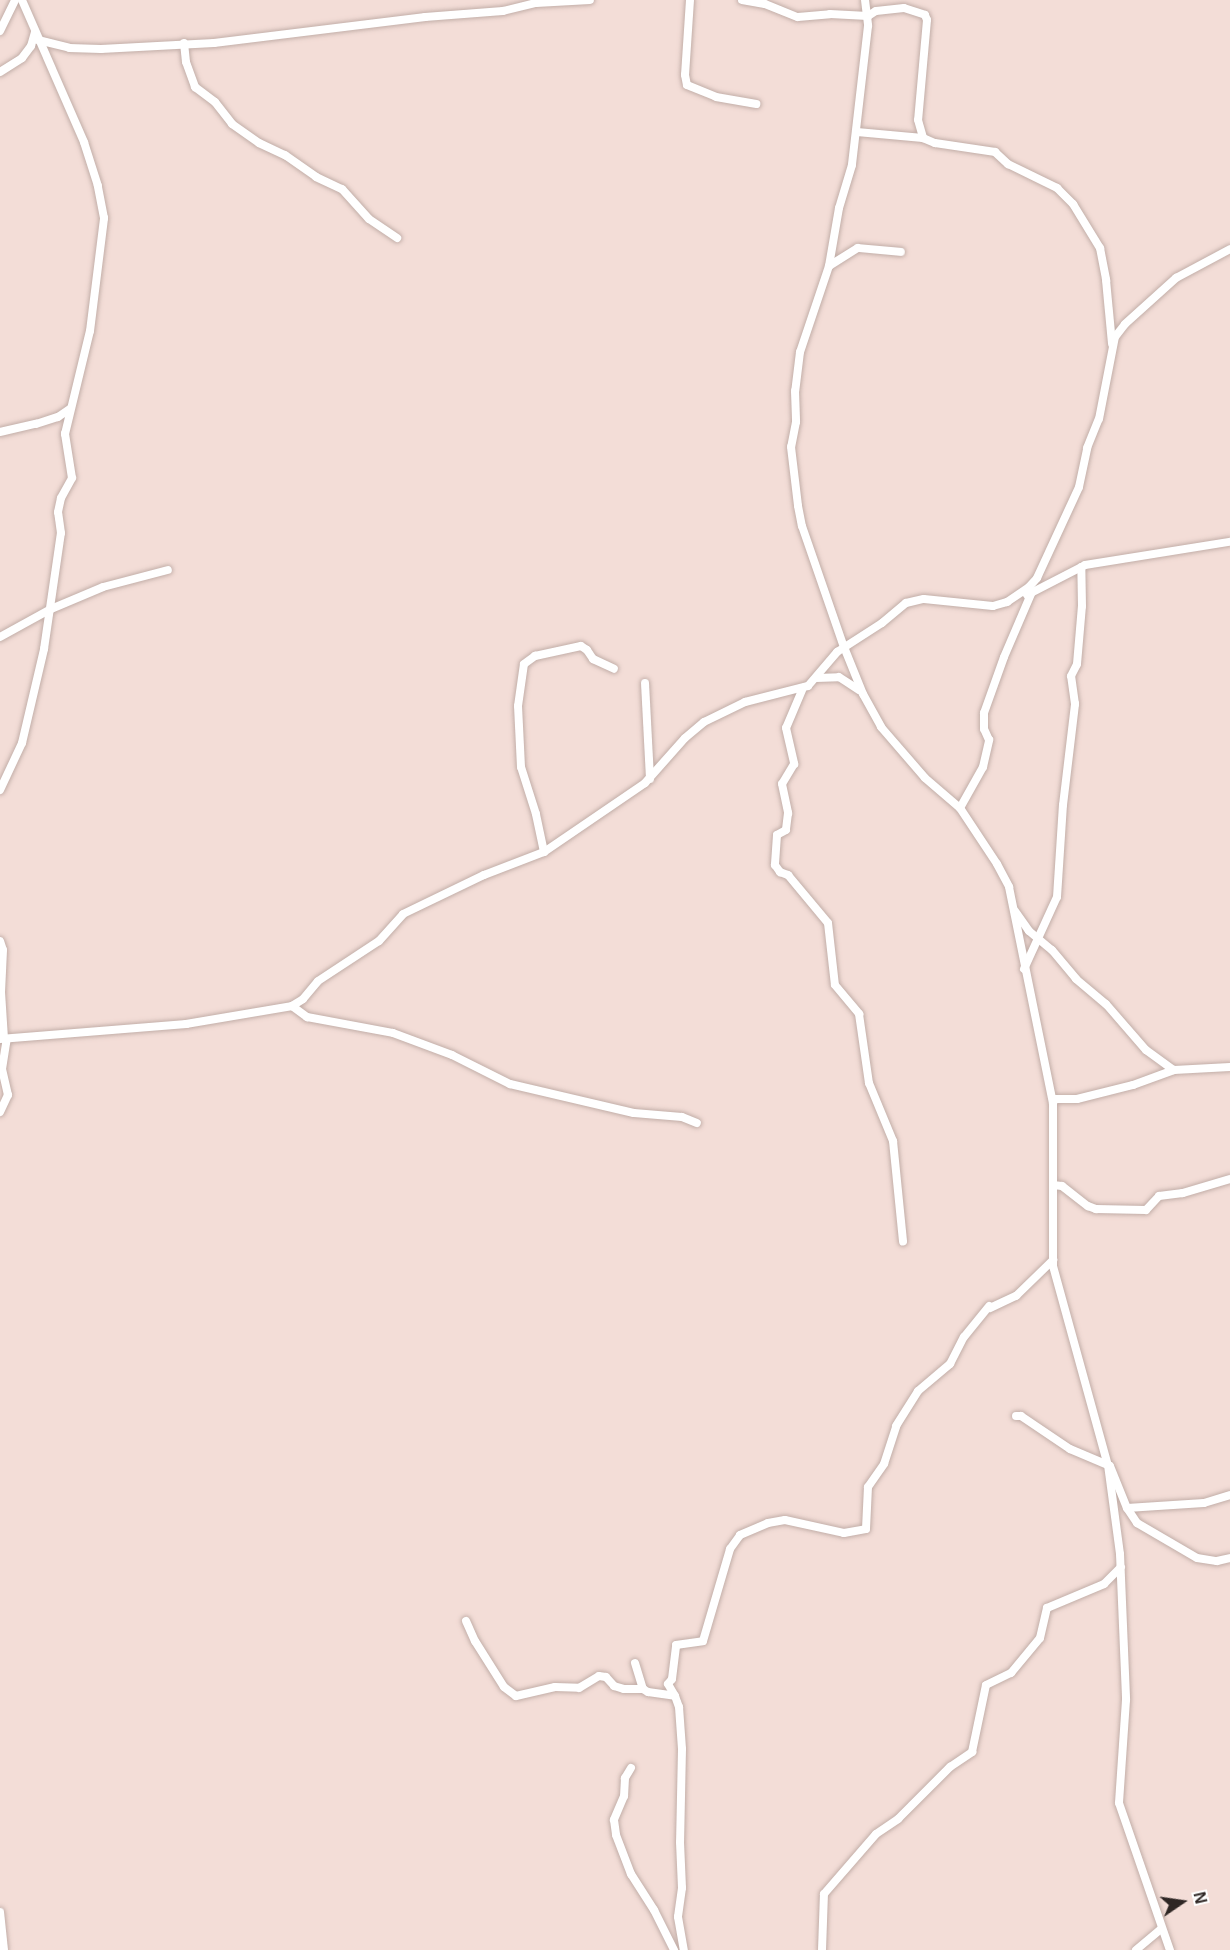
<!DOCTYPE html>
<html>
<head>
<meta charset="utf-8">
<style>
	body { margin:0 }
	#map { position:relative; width:1230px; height:1950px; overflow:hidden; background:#f3ddd7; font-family:Arial,sans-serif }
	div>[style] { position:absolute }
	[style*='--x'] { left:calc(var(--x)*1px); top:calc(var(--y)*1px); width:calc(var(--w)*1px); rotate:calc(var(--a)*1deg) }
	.roads { filter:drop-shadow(0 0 2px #c2aea8) drop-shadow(0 0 2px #c2aea8) }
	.minor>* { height:8px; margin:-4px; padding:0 4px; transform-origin:4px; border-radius:4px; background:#fff }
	span { translate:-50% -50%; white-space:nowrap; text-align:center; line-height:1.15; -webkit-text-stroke:6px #fff; paint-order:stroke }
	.north { position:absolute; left:1152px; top:1872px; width:60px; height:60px; -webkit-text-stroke:4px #fff; paint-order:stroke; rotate:77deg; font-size:16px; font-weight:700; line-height:24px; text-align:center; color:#2e2624 }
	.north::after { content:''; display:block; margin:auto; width:21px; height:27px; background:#2e2624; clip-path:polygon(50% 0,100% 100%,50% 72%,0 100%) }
</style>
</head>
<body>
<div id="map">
	<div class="roads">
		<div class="minor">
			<i style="--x:690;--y:0;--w:75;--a:93.8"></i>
			<i style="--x:685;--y:75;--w:10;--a:79"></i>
			<i style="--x:687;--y:85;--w:31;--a:22"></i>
			<i style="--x:716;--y:97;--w:41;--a:9.9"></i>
			<i style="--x:742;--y:0;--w:23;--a:10"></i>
			<i style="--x:765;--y:4;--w:35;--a:22"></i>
			<i style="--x:798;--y:17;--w:32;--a:-5"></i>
			<i style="--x:830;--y:14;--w:38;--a:3"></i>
			<i style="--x:868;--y:16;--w:9;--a:-32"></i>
			<i style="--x:876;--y:11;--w:28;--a:-6"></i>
			<i style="--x:904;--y:8;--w:22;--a:18"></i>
			<i style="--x:925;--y:15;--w:5;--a:68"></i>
			<i style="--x:927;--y:20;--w:100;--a:95.1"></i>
			<i style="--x:918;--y:120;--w:19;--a:74"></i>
			<i style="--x:923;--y:138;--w:13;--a:23"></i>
			<i style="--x:935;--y:143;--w:61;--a:8.5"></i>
			<i style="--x:995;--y:152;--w:18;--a:43"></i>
			<i style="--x:1008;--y:164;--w:55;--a:26.1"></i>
			<i style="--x:1057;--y:188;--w:23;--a:45"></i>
			<i style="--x:1073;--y:204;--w:52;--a:58.5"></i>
			<i style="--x:1100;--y:248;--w:33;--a:79"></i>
			<i style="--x:1106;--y:280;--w:64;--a:84.6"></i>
			<i style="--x:865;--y:0;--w:26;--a:83"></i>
			<i style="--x:868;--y:26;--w:140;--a:96.6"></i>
			<i style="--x:852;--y:165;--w:45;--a:106.8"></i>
			<i style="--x:839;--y:208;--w:59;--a:99.8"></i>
			<i style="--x:829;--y:266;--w:91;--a:108.6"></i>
			<i style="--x:800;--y:352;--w:39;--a:97"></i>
			<i style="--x:795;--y:391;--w:31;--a:88"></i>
			<i style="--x:796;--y:422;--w:25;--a:101"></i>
			<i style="--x:791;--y:447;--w:59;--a:83.2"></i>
			<i style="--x:798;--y:506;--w:20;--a:79"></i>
			<i style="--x:802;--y:526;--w:128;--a:70.9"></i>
			<i style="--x:844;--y:647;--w:51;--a:68"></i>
			<i style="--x:863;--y:694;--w:38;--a:61"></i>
			<i style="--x:881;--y:727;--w:67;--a:49.2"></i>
			<i style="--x:925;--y:778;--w:46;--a:40.6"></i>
			<i style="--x:960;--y:808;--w:67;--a:56.5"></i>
			<i style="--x:997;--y:864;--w:26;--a:62"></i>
			<i style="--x:1009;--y:887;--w:220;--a:78.5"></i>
			<i style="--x:1053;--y:1103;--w:163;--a:90"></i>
			<i style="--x:1053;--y:1266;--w:206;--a:74.6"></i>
			<i style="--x:1108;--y:1465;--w:90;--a:82.3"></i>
			<i style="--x:1120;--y:1554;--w:146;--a:87.6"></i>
			<i style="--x:1126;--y:1700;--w:103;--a:93.9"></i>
			<i style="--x:1119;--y:1803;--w:156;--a:70.9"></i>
			<i style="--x:0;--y:31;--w:34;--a:-64"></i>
			<i style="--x:38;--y:40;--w:32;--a:14"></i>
			<i style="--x:69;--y:48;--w:32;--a:2"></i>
			<i style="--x:101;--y:49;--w:113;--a:-3"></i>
			<i style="--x:214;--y:43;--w:213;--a:-7"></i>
			<i style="--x:425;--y:17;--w:78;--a:-4.4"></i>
			<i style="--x:503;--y:11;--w:34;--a:-14"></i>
			<i style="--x:536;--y:3;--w:54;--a:-3.2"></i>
			<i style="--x:184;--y:43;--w:19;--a:84"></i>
			<i style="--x:186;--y:62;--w:27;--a:70"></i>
			<i style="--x:195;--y:87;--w:25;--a:37"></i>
			<i style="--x:215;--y:102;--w:28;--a:52"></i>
			<i style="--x:232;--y:124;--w:33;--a:35"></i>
			<i style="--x:259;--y:143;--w:29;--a:25"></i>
			<i style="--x:285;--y:155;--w:38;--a:35"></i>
			<i style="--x:316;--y:177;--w:29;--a:25"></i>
			<i style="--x:342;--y:189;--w:40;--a:48"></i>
			<i style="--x:369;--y:219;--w:34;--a:34"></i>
			<i style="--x:0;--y:72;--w:26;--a:-32"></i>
			<i style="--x:22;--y:58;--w:15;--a:-53"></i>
			<i style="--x:31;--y:46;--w:15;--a:-74"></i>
			<i style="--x:857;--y:132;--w:66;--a:5.2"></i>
			<i style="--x:829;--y:266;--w:34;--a:-32"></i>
			<i style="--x:858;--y:248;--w:43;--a:5.3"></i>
			<i style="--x:0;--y:432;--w:37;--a:-13"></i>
			<i style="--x:36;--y:424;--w:23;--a:-18"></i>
			<i style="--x:58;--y:417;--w:14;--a:-34"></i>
			<i style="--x:1027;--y:595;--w:65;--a:-27.3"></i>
			<i style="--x:1085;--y:565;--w:146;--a:-9.1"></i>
			<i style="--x:0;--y:637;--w:58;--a:-28.8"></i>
			<i style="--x:51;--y:609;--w:56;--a:-22.9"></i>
			<i style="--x:103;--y:587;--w:67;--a:-14.7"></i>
			<i style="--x:816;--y:678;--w:23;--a:-2"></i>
			<i style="--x:839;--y:677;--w:24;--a:33"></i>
			<i style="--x:645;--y:683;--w:96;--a:87"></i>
			<i style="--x:803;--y:688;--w:43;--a:113"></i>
			<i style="--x:786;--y:728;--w:37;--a:77"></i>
			<i style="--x:794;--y:764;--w:23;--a:121"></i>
			<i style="--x:782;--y:784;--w:30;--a:78"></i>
			<i style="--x:788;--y:813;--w:17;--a:97"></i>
			<i style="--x:786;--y:830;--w:10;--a:151"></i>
			<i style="--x:777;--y:835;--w:30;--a:94"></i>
			<i style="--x:775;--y:865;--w:9;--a:54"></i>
			<i style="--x:780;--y:872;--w:9;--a:21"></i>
			<i style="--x:788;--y:875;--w:62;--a:50.2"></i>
			<i style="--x:828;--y:923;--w:62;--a:83.6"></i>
			<i style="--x:835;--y:985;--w:38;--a:50"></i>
			<i style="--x:859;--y:1014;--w:70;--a:81.8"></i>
			<i style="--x:869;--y:1083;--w:63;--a:67.5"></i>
			<i style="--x:893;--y:1141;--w:101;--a:84.3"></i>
			<i style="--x:0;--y:790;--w:52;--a:-64.9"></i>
			<i style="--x:22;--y:743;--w:97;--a:-76.8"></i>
			<i style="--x:44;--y:649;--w:117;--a:-81.7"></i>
			<i style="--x:61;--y:533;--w:21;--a:-98"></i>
			<i style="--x:58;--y:512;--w:14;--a:-78"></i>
			<i style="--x:61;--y:498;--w:23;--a:-61"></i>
			<i style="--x:72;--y:478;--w:45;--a:-99"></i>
			<i style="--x:65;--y:434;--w:106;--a:-76.4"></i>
			<i style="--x:90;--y:331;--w:114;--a:-82.9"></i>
			<i style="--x:104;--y:218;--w:33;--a:-101"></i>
			<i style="--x:98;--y:186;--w:46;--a:-107.7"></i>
			<i style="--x:84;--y:142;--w:155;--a:-113.6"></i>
			<i style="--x:960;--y:808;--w:47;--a:-60.7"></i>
			<i style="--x:983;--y:767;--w:28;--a:-77"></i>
			<i style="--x:989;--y:740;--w:12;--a:-114"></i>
			<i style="--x:984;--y:729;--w:16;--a:-90"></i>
			<i style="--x:984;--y:713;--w:59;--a:-70.3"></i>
			<i style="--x:1004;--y:657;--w:69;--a:-66.8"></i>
			<i style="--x:544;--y:852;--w:39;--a:-102"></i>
			<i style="--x:536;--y:814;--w:49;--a:-107.7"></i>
			<i style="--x:521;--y:767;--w:61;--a:-92.8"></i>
			<i style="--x:518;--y:706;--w:42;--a:-81.9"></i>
			<i style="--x:524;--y:664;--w:14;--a:-36"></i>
			<i style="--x:535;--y:656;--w:47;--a:-12.3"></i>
			<i style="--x:581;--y:646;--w:7;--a:34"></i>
			<i style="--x:587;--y:650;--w:11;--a:56"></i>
			<i style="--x:593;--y:659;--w:23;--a:25"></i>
			<i style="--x:1015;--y:911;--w:24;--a:55"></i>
			<i style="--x:1029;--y:931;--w:30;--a:40"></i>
			<i style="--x:1052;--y:950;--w:38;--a:50"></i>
			<i style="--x:1076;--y:979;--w:39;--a:40"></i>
			<i style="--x:1106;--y:1004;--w:61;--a:49"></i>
			<i style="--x:1146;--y:1050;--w:34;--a:36"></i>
			<i style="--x:0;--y:941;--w:9;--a:72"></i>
			<i style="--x:3;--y:950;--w:42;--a:92.7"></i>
			<i style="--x:1;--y:992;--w:47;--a:86.3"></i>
			<i style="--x:1024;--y:969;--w:79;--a:-65.4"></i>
			<i style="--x:1057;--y:897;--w:92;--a:-86.3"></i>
			<i style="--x:1063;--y:805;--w:102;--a:-83.2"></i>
			<i style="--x:1075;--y:704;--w:28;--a:-98"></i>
			<i style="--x:1071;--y:676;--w:13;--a:-63"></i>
			<i style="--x:1077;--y:664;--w:58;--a:-85.1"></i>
			<i style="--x:1082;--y:606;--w:39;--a:-91"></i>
			<i style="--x:292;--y:1006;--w:19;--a:36"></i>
			<i style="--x:307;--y:1017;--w:87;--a:10.5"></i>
			<i style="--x:393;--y:1033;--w:63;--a:20.4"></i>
			<i style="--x:452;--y:1055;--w:65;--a:26.6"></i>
			<i style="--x:510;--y:1084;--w:127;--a:13.2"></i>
			<i style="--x:634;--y:1113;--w:48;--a:4.8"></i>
			<i style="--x:682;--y:1117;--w:16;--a:22"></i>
			<i style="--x:0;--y:1039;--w:187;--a:-4.6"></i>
			<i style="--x:186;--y:1024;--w:108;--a:-9.6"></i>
			<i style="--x:292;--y:1006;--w:13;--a:-32"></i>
			<i style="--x:303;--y:999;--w:23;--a:-50"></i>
			<i style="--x:318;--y:981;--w:73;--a:-33.3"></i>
			<i style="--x:379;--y:941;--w:36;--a:-48"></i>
			<i style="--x:403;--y:914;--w:90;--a:-25.7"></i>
			<i style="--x:484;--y:875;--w:64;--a:-21"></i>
			<i style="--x:544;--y:852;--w:122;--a:-34.3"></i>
			<i style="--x:645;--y:783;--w:60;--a:-48.4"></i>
			<i style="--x:685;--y:738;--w:25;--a:-40"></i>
			<i style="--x:704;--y:722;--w:46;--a:-26"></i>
			<i style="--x:745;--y:702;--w:65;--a:-14.3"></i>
			<i style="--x:808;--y:686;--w:45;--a:-49.5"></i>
			<i style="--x:837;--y:652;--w:54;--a:-32.8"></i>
			<i style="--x:882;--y:623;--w:31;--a:-40"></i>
			<i style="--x:906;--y:603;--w:18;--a:-13"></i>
			<i style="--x:924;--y:599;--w:69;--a:5.8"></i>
			<i style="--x:993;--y:606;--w:15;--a:-16"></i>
			<i style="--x:1007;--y:602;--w:27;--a:-34"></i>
			<i style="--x:1029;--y:587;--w:12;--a:-48"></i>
			<i style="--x:1037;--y:578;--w:100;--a:-65.2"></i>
			<i style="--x:1079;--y:487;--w:40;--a:-78"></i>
			<i style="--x:1087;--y:448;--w:31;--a:-68"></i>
			<i style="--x:1099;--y:419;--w:84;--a:-79"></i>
			<i style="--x:1115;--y:337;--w:16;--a:-52"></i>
			<i style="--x:1125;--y:324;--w:69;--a:-42"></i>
			<i style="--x:1176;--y:278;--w:61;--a:-28.2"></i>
			<i style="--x:1053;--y:1103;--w:4;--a:-63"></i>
			<i style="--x:1055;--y:1099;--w:22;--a:0"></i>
			<i style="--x:1077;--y:1099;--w:58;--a:-14"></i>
			<i style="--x:1133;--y:1085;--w:44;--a:-20.1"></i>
			<i style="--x:1174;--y:1070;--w:56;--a:-3.1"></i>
			<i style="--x:0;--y:1112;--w:19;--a:-65"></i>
			<i style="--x:8;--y:1095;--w:27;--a:-103"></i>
			<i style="--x:2;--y:1069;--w:30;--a:-81"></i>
			<i style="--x:1053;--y:1185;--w:9;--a:6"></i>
			<i style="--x:1062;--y:1186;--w:33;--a:38"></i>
			<i style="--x:1088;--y:1206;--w:9;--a:21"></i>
			<i style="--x:1096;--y:1209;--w:50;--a:1.1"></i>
			<i style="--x:1146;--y:1210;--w:19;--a:-47"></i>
			<i style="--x:1159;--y:1196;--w:24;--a:-7"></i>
			<i style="--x:1183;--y:1193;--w:49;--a:-16.6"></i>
			<i style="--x:990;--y:1308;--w:29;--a:-25"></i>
			<i style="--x:1016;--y:1296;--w:52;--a:-44.2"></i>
			<i style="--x:1016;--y:1416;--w:5;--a:0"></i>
			<i style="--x:1021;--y:1416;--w:59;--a:34"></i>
			<i style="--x:1070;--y:1449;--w:43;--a:23"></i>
			<i style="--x:1110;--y:1466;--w:45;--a:68"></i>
			<i style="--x:1127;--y:1508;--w:77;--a:-3.7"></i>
			<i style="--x:1204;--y:1503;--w:27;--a:-17"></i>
			<i style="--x:1127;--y:1508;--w:18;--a:56"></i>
			<i style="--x:1137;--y:1523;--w:69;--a:30.3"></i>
			<i style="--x:1197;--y:1558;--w:20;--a:9"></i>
			<i style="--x:1217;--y:1561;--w:13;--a:-13"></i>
			<i style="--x:466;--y:1621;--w:22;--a:66"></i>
			<i style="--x:475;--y:1641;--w:54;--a:57.8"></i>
			<i style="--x:504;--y:1687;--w:15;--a:37"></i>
			<i style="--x:516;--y:1696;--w:40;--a:-13"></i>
			<i style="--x:555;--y:1687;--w:24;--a:2"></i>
			<i style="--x:579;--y:1688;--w:23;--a:-31"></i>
			<i style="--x:599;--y:1676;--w:7;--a:8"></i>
			<i style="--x:606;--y:1677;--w:12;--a:48"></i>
			<i style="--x:614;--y:1686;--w:10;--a:17"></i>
			<i style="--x:624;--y:1689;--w:19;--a:0"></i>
			<i style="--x:635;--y:1663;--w:27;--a:73"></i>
			<i style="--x:643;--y:1689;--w:6;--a:31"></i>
			<i style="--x:648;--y:1692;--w:27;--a:8"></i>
			<i style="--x:675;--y:1696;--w:12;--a:70"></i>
			<i style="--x:679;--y:1707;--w:42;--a:85.9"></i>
			<i style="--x:682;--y:1749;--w:93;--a:91.2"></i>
			<i style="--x:680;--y:1842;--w:46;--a:87.5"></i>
			<i style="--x:682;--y:1888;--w:29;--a:98"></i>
			<i style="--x:678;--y:1917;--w:34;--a:80"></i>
			<i style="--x:675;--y:1696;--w:14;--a:-120"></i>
			<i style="--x:668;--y:1684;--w:6;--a:-51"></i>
			<i style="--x:672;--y:1679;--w:34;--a:-83"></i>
			<i style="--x:676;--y:1645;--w:27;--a:-8"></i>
			<i style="--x:703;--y:1641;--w:96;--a:-73.6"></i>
			<i style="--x:730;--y:1549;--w:17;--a:-54"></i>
			<i style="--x:740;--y:1535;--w:30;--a:-23"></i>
			<i style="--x:768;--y:1523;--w:17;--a:-10"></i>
			<i style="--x:785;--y:1520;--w:60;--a:12.4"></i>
			<i style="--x:844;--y:1533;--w:22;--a:-10"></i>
			<i style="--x:866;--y:1529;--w:42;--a:-87.3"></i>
			<i style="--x:868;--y:1487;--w:28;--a:-55"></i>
			<i style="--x:884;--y:1464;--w:40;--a:-72"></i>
			<i style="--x:896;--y:1426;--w:41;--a:-57.8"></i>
			<i style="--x:918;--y:1391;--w:42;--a:-40.2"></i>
			<i style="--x:950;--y:1364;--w:30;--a:-63"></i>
			<i style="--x:964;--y:1337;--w:40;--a:-51"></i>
			<i style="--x:631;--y:1768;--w:12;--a:121"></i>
			<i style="--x:625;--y:1778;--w:18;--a:93"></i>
			<i style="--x:624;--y:1796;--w:26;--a:113"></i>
			<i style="--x:614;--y:1820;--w:15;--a:82"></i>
			<i style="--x:616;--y:1835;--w:42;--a:69"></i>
			<i style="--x:631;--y:1874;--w:43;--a:57.4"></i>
			<i style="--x:654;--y:1910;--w:45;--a:63.4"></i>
			<i style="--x:0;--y:1912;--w:38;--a:84"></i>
			<i style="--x:822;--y:1950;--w:56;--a:-88"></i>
			<i style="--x:824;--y:1894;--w:79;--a:-49.1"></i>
			<i style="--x:876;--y:1834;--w:27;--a:-34"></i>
			<i style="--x:898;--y:1819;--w:74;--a:-45"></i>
			<i style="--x:950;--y:1767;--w:27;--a:-34"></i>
			<i style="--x:972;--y:1752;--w:68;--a:-78.2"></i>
			<i style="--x:986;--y:1685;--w:28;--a:-26"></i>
			<i style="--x:1011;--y:1673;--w:45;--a:-50.4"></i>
			<i style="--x:1040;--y:1638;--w:31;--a:-77"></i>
			<i style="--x:1047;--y:1608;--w:62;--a:-22.8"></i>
			<i style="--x:1104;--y:1584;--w:24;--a:-45"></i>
			<i style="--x:1136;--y:1950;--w:33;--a:-40"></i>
		</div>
	</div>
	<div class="north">N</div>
</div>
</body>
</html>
